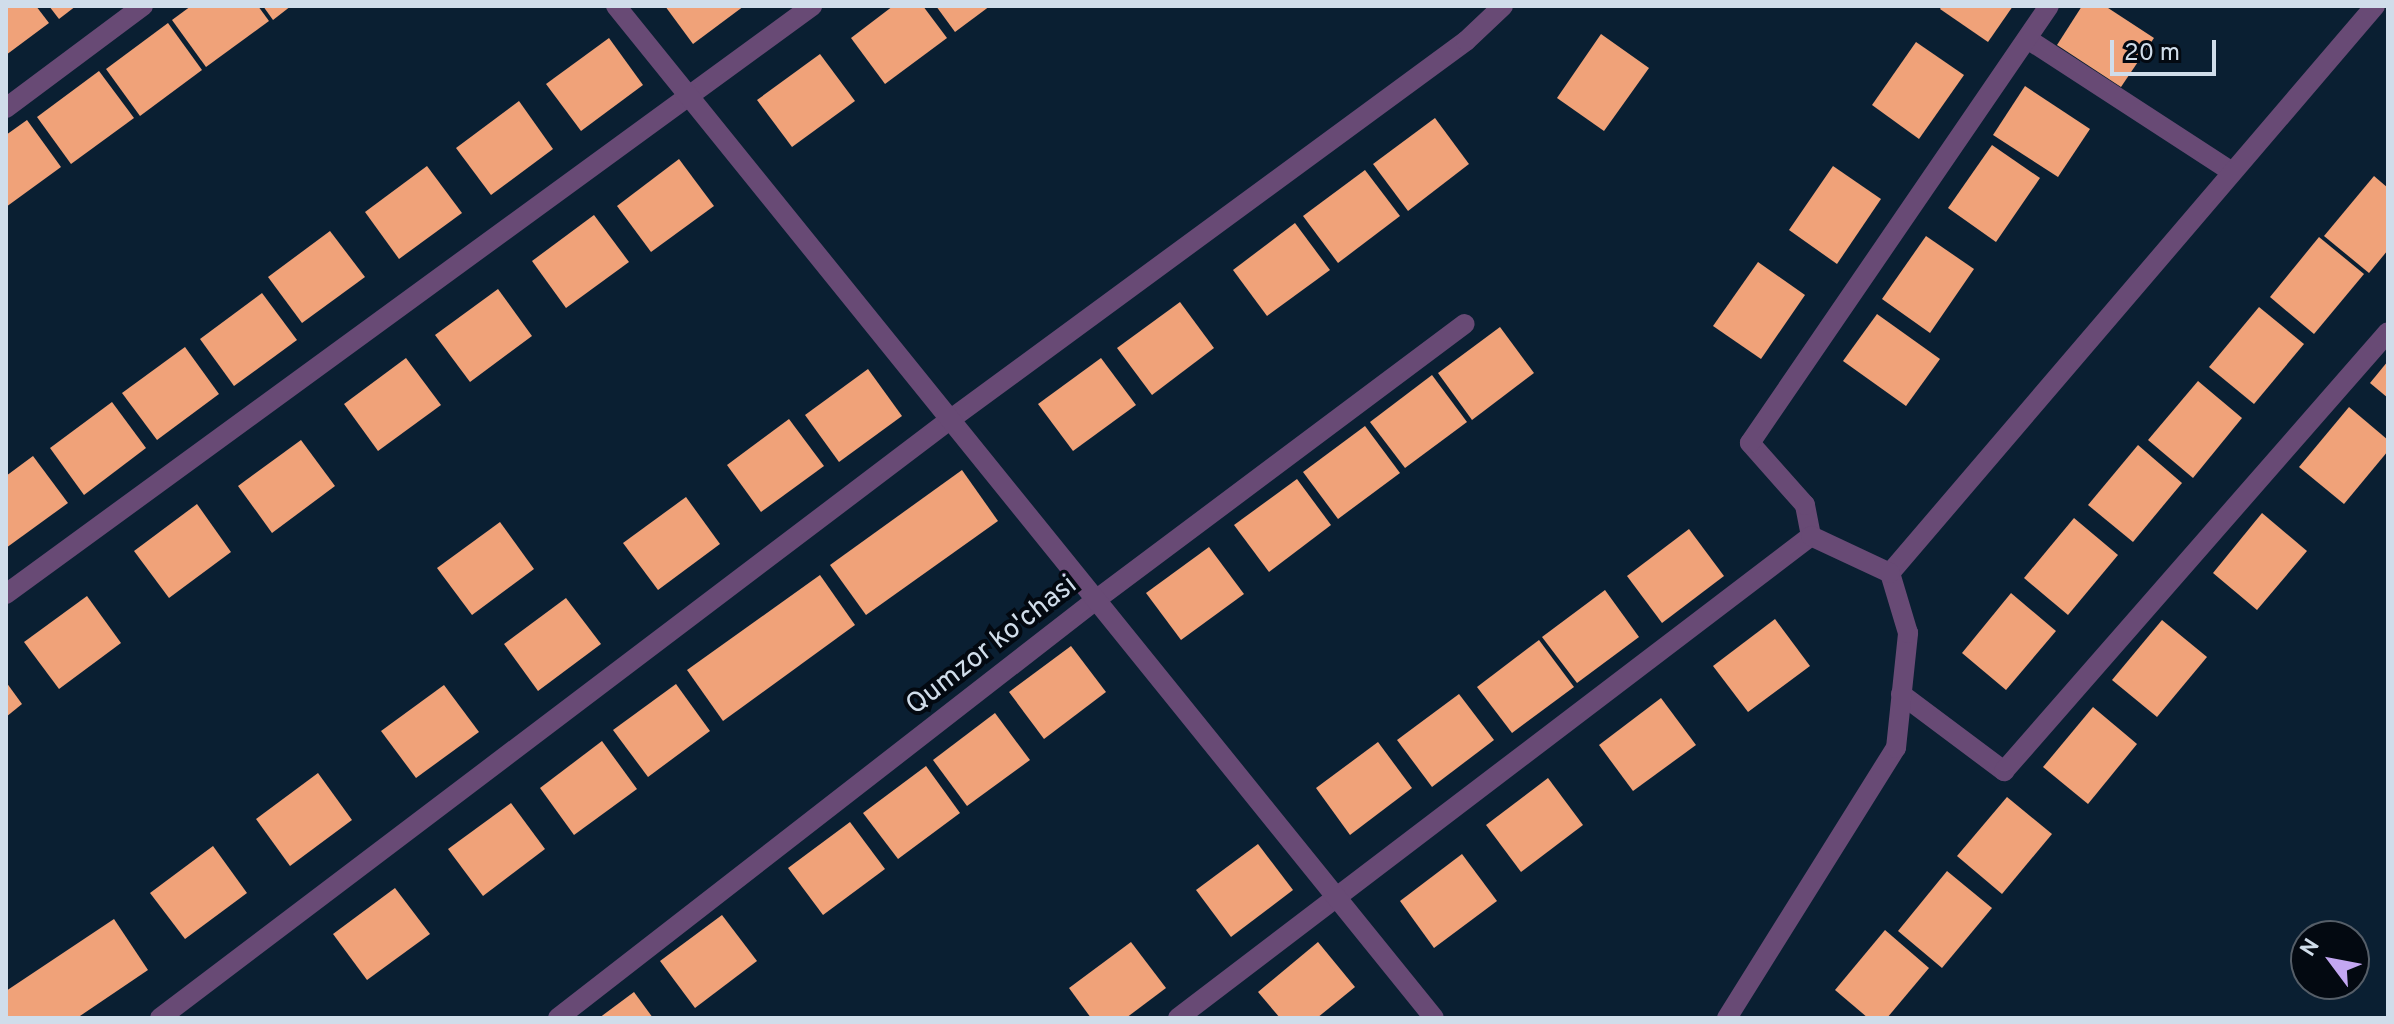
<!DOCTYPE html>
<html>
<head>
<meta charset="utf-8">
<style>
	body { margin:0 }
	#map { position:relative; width:2394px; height:1024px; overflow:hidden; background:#0a1f32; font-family:Overpass,sans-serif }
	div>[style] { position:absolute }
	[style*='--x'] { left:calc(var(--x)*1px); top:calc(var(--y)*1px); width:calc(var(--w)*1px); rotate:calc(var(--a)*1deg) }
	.building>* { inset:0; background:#f0a279 }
	.minor>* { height:20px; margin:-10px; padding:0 10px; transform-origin:10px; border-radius:10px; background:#684a75 }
	.tertiary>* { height:20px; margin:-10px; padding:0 10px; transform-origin:10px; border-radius:10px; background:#684a75 }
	span { translate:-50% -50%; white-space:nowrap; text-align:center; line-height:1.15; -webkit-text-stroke:8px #030911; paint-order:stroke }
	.street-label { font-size:28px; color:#d0ddea }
	.frame { position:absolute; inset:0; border:8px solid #d0ddea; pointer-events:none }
	.north { position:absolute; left:2290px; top:920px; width:80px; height:80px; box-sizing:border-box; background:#030911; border:2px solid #555e68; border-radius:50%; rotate:302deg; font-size:22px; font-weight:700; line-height:32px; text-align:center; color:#d0ddea }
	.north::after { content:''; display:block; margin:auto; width:28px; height:36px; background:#c3a7f2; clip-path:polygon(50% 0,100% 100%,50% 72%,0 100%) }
	.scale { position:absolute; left:2110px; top:40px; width:106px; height:36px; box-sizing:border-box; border:4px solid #d0ddea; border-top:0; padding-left:10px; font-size:24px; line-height:28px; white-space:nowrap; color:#d0ddea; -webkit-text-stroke:6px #030911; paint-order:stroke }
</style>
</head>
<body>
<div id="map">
	<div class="building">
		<i style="clip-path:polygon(6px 6px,36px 6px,49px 23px,6px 55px)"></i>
		<i style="clip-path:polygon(49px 6px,76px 6px,59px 19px)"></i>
		<i style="clip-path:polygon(191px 6px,258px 6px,269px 21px,206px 67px,172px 20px)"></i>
		<i style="clip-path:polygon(263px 6px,291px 6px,273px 20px)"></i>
		<i style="clip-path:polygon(665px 6px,744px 6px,693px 44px)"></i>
		<i style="clip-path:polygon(893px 6px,923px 6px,947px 38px,885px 84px,851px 38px)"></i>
		<i style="clip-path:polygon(936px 6px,990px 6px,955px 32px)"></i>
		<i style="clip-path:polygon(1942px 6px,2013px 6px,1988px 42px,1940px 9px)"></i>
		<i style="clip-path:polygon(2082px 6px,2105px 6px,2154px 38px,2121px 87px,2057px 45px)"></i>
		<i style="clip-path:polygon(168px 23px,202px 70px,140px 116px,106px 69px)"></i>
		<i style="clip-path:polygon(1601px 34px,1649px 68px,1604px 131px,1557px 98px)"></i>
		<i style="clip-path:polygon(609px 38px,643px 85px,581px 131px,546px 84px)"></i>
		<i style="clip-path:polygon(1916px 42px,1964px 75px,1919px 139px,1872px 105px)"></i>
		<i style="clip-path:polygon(820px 54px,855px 101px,792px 147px,757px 100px)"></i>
		<i style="clip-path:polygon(99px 71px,134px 118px,71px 164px,37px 117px)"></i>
		<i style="clip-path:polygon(2025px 86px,2090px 129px,2058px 177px,1993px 135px)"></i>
		<i style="clip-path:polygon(519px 101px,553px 149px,491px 195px,456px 148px)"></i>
		<i style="clip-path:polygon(1435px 118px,1469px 164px,1408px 211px,1373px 164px)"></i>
		<i style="clip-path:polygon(27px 120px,61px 167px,6px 207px,6px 135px)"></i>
		<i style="clip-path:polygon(1992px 145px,2040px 178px,1996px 242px,1948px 208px)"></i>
		<i style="clip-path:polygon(679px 159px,714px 206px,651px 252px,617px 206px)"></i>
		<i style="clip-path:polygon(427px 166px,462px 213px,399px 259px,365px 212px)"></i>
		<i style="clip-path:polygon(1833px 166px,1881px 199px,1837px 264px,1789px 230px)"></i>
		<i style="clip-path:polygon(1365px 170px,1400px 216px,1338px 263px,1303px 216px)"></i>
		<i style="clip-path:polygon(2374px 176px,2388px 188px,2388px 250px,2369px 273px,2324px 236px)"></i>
		<i style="clip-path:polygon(594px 215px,629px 262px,566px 308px,532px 261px)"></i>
		<i style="clip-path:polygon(1295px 223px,1330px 270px,1267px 316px,1233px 270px)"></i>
		<i style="clip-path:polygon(330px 231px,365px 277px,302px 323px,268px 277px)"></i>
		<i style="clip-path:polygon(1926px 236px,1974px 269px,1930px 333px,1882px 299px)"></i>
		<i style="clip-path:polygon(2319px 237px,2364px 274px,2314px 334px,2270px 297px)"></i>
		<i style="clip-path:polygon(1758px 262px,1805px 295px,1761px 359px,1713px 326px)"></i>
		<i style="clip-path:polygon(498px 289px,532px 336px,470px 382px,435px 335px)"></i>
		<i style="clip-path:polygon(262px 293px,297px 340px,234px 386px,200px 339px)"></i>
		<i style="clip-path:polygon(1180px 302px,1214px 348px,1152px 395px,1117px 348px)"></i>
		<i style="clip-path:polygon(2259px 307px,2304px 344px,2254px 404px,2209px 367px)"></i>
		<i style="clip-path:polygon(1877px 314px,1940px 359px,1906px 406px,1843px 361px)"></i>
		<i style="clip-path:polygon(1500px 327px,1534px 373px,1472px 420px,1438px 373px)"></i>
		<i style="clip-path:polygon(185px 347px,219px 394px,157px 440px,122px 393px)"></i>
		<i style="clip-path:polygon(406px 358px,441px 405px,378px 451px,344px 404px)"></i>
		<i style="clip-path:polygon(1101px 358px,1136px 405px,1073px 451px,1038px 404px)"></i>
		<i style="clip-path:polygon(2388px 361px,2388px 398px,2370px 383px)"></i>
		<i style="clip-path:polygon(868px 369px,902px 416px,839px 462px,805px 415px)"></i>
		<i style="clip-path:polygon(1432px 375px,1467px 422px,1405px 468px,1370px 422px)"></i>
		<i style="clip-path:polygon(2198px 381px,2242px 418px,2193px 478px,2148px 440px)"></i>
		<i style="clip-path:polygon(112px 402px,146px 448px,84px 495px,50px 448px)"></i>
		<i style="clip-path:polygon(2349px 407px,2388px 440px,2388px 451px,2344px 504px,2299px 467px)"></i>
		<i style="clip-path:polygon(789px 419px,824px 466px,761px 512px,727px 465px)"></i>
		<i style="clip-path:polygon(1365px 426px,1400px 473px,1338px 519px,1303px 472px)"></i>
		<i style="clip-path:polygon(301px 440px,335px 486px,272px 533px,238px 486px)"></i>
		<i style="clip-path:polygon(2138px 445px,2182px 483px,2133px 542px,2088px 505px)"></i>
		<i style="clip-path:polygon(33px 456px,68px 503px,6px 548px,6px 476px)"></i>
		<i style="clip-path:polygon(962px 470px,998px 521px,866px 615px,830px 565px)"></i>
		<i style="clip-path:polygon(1297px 479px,1331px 525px,1269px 572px,1234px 525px)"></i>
		<i style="clip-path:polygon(686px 497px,720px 544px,658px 590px,623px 543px)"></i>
		<i style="clip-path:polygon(197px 504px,231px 552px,169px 598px,134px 551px)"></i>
		<i style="clip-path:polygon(2262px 513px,2307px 551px,2257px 610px,2213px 573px)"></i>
		<i style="clip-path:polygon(2074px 518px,2118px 555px,2068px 615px,2024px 578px)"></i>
		<i style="clip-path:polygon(500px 522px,534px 569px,472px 615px,437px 568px)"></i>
		<i style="clip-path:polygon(1689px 529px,1724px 576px,1662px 623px,1627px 576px)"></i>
		<i style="clip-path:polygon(1209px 547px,1244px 594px,1181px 640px,1146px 593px)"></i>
		<i style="clip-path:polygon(820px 575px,855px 625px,723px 721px,687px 670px)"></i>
		<i style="clip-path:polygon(1605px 590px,1639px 637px,1577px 683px,1542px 637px)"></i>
		<i style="clip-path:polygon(2011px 593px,2056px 631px,2006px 690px,1962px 653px)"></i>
		<i style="clip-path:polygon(87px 596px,121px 643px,59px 689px,24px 642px)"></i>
		<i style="clip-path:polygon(566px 598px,601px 644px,538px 691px,504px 644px)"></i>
		<i style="clip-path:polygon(1775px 619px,1810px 666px,1748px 712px,1713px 666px)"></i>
		<i style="clip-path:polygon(2162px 620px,2207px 657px,2157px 717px,2112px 680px)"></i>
		<i style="clip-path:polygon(1539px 640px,1574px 687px,1512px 733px,1477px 687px)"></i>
		<i style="clip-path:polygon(1071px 646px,1106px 692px,1044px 739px,1009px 692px)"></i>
		<i style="clip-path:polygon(6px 682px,22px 704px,6px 717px)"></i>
		<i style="clip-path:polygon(676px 684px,710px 731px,648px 777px,613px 730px)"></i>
		<i style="clip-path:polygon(444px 685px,479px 732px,416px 778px,381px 731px)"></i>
		<i style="clip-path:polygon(1459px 694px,1494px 740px,1432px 787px,1397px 740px)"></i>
		<i style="clip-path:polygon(1661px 698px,1696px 745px,1633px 791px,1599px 745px)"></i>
		<i style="clip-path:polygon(2093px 707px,2137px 744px,2088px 804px,2043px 767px)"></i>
		<i style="clip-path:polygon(995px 713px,1030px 760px,967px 806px,933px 760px)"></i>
		<i style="clip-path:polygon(602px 741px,637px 789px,574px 835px,540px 788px)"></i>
		<i style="clip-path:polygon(1378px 742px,1412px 788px,1350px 835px,1316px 788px)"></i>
		<i style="clip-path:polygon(926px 766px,960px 813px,898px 859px,863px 813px)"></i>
		<i style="clip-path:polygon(318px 773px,352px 820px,290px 866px,256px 819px)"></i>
		<i style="clip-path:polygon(1548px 778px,1583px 825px,1521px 872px,1486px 825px)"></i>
		<i style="clip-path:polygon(2007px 797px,2052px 834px,2002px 894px,1957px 856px)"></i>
		<i style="clip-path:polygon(511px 803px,545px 849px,483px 896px,448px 849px)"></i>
		<i style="clip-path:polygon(850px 822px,885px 869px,823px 915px,788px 868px)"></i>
		<i style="clip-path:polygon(1258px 844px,1293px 890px,1231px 937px,1196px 890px)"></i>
		<i style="clip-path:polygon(213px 846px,247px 893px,185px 939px,150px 893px)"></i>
		<i style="clip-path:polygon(1462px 854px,1497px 901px,1434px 948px,1400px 901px)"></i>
		<i style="clip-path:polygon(1947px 871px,1992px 908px,1942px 968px,1898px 931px)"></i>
		<i style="clip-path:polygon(395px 888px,430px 934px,367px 980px,333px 934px)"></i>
		<i style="clip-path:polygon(722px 915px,757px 961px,695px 1008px,660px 961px)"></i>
		<i style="clip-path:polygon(114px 919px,148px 970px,77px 1018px,6px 1018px,6px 991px)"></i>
		<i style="clip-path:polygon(1885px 930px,1929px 968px,1887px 1018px,1868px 1018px,1835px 990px)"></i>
		<i style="clip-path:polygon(1131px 942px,1166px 988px,1126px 1018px,1091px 1018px,1069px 988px)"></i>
		<i style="clip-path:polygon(1318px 942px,1355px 987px,1317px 1018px,1280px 1018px,1258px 992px)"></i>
		<i style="clip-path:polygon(634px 992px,653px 1018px,599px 1018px)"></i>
	</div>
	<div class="minor">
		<i style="--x:2029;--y:40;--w:242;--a:33"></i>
		<i style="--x:6;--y:108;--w:171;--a:-36.7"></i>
		<i style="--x:1811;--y:536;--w:32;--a:-101"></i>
		<i style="--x:1805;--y:505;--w:83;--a:-131.6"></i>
		<i style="--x:1750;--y:443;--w:529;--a:-55.62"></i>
		<i style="--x:1890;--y:573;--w:746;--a:-49.46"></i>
		<i style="--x:6;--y:594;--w:998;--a:-36.11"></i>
		<i style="--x:1901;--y:694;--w:129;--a:36.8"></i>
		<i style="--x:2004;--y:771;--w:583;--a:-48.82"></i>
		<i style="--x:160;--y:1018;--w:992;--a:-37.14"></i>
		<i style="--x:951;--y:419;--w:639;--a:-36.28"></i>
		<i style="--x:1466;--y:41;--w:51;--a:-43.4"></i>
		<i style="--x:558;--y:1018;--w:683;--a:-37.86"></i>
		<i style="--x:1097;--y:599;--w:459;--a:-36.8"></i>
		<i style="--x:1178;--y:1018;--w:796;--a:-37.29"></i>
		<i style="--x:1727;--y:1018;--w:319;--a:-58"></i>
		<i style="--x:1896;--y:748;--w:116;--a:-84"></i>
		<i style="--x:1908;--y:633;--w:63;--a:-106.7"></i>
		<i style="--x:1890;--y:573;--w:87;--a:-154.9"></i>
	</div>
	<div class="tertiary">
		<i style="--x:616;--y:6;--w:1301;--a:51.05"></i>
	</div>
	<div class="street-label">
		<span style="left:992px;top:646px;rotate:-38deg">Qumzor ko'chasi</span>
	</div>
	<div class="frame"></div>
	<div class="north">N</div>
	<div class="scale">20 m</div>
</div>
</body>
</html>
